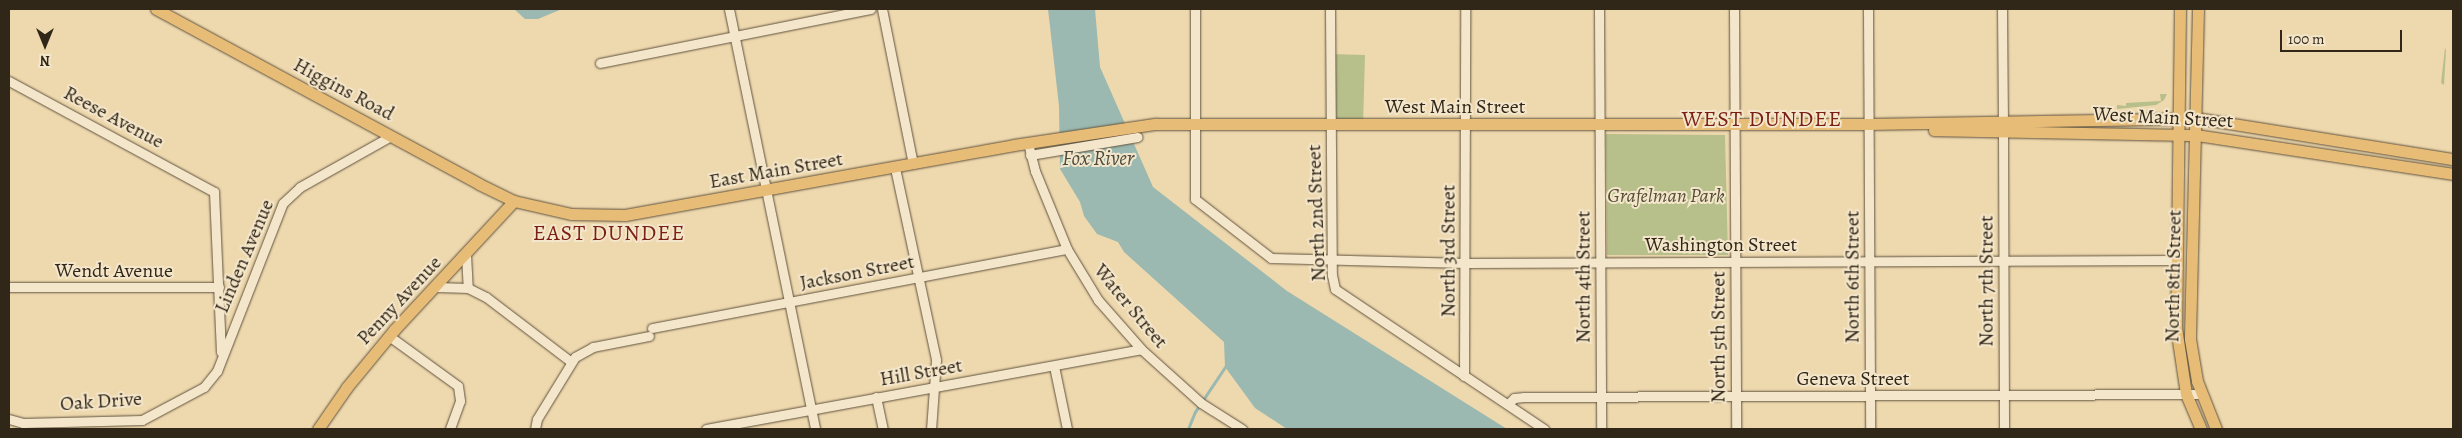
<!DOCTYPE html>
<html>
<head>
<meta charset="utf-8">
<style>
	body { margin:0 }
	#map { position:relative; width:2462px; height:438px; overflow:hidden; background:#eed8ae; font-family:Alegreya,serif }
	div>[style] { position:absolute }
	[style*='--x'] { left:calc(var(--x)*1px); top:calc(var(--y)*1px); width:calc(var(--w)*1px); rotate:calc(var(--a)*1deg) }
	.green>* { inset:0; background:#b7bf8b }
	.water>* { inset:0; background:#9bb9b1 }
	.stream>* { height:2.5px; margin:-1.25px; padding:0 1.25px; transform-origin:1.25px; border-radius:1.25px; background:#9bb9b1 }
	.roads { filter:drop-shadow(0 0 1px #60533e) drop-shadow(0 0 1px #60533e) }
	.minor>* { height:9px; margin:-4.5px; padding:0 4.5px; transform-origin:4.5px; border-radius:4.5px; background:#f4e6ca }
	.major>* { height:11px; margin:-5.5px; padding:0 5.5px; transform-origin:5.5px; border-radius:5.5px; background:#e7bc77 }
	span { translate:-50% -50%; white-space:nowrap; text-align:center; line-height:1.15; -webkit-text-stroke:4px #f4e6ca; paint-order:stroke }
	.street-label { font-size:20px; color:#312719 }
	.park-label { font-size:20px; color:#524d36; font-style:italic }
	.water-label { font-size:21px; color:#4c4c3f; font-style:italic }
	.quarter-label { font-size:22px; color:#7a1f14; letter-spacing:1px }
	.frame { position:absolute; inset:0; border:10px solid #312719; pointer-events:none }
	.north { position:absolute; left:20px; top:20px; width:50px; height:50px; -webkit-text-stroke:4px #f4e6ca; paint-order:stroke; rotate:180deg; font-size:14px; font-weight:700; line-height:20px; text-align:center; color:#312719 }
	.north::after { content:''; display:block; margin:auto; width:18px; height:22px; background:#312719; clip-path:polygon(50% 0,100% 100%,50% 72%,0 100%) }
	.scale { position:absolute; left:2280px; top:30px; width:122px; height:22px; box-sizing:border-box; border:2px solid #312719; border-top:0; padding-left:6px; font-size:15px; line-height:18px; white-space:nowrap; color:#312719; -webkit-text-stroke:4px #f4e6ca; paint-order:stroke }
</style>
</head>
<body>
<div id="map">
	<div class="green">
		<i style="clip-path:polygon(2445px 48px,2446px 50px,2444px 85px,2441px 83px)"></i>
		<i style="clip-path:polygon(1330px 54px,1365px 55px,1363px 124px,1331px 124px)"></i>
		<i style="clip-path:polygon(2160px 94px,2167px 94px,2164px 100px,2156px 105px,2117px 109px,2117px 105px,2126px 106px,2126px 103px,2161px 101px)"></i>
		<i style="clip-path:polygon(1606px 134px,1725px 135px,1728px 255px,1607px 255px)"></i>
	</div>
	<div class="water">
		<i style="clip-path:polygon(514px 9px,562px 9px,538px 19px,525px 19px)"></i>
		<i style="clip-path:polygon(1048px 9px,1095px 9px,1100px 67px,1153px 187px,1287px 291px,1507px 429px,1287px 429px,1255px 408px,1225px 367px,1224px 342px,1124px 252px,1118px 242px,1097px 234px,1084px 216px,1080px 202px,1060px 169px,1059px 106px)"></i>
	</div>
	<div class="stream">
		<i style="--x:1188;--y:429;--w:18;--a:-68"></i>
		<i style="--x:1195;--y:412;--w:58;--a:-56.3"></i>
	</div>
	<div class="roads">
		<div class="minor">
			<i style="--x:729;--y:9;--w:429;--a:78.4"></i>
			<i style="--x:882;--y:9;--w:158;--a:78.7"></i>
			<i style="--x:1195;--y:9;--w:190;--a:90"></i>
			<i style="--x:1195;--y:199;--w:96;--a:37.8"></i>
			<i style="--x:1271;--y:258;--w:195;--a:1.5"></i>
			<i style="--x:1466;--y:263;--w:710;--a:-0.24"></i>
			<i style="--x:1330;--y:9;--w:266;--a:89.6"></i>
			<i style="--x:1332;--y:275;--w:14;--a:78"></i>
			<i style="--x:1335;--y:289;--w:252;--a:33.8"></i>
			<i style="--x:1599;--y:9;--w:420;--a:89.7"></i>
			<i style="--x:1734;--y:9;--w:420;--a:89.7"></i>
			<i style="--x:1868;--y:9;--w:420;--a:89.7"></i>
			<i style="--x:2002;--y:9;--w:113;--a:89.5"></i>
			<i style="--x:600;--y:63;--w:276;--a:-11.3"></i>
			<i style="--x:9;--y:81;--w:233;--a:28.4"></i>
			<i style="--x:214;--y:192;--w:160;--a:87.5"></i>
			<i style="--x:2003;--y:132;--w:297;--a:89.8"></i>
			<i style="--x:1028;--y:143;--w:29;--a:76"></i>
			<i style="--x:1035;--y:171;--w:84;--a:67.7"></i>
			<i style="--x:1067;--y:249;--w:60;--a:58.7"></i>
			<i style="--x:1098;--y:300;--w:65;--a:48.7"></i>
			<i style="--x:1141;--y:349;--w:81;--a:42"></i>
			<i style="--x:1201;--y:403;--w:49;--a:32.4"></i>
			<i style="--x:1030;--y:155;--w:109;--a:-9.5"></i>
			<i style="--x:895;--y:168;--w:196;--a:77.9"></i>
			<i style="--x:936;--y:360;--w:69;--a:94.1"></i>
			<i style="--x:466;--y:254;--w:34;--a:87"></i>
			<i style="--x:9;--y:287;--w:210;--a:0"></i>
			<i style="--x:437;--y:287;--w:31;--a:2"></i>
			<i style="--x:468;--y:288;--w:20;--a:27"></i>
			<i style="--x:486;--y:297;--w:106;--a:37.3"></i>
			<i style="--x:652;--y:328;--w:422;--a:-10.8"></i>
			<i style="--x:389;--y:336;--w:85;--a:35.9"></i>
			<i style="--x:458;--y:386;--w:15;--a:82"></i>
			<i style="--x:460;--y:401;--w:30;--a:110"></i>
			<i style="--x:1054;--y:366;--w:64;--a:78.3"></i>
			<i style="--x:1464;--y:376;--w:367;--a:-89.8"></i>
			<i style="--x:876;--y:397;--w:33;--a:78"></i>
			<i style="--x:1508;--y:404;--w:8;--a:-45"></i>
			<i style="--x:1514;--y:398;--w:10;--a:-6"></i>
			<i style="--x:1524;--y:397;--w:677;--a:-0.25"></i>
			<i style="--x:9;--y:419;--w:15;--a:16"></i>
			<i style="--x:23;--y:423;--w:119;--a:-1.4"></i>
			<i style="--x:142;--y:420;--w:70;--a:-28"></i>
			<i style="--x:204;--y:387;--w:21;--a:-51"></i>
			<i style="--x:217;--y:371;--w:180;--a:-68.6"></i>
			<i style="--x:283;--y:203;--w:23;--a:-43"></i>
			<i style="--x:300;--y:187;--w:104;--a:-29.3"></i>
			<i style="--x:535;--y:429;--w:10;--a:-79"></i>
			<i style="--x:537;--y:419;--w:73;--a:-58.5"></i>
			<i style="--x:575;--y:357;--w:21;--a:-29"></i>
			<i style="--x:593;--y:347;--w:57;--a:-11.1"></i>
			<i style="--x:706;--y:429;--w:442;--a:-10.4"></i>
		</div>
		<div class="major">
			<i style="--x:156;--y:9;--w:367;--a:28.4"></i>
			<i style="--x:479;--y:184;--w:39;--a:26"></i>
			<i style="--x:514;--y:201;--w:58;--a:12.8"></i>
			<i style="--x:571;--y:214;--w:54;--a:1.1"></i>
			<i style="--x:625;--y:215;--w:395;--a:-10.2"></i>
			<i style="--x:1014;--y:145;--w:143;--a:-8.5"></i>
			<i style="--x:1155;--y:124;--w:713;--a:0"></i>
			<i style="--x:1868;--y:124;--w:328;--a:-1"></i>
			<i style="--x:2196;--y:118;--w:260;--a:9.1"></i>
			<i style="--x:2180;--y:9;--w:318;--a:90.7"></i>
			<i style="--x:2176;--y:327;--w:68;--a:81.5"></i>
			<i style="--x:2186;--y:394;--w:38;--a:67"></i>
			<i style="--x:2198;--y:9;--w:330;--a:91.4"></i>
			<i style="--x:2190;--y:339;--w:43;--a:80.5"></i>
			<i style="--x:2197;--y:381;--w:52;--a:68.4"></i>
			<i style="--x:1934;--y:130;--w:262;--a:1.1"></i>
			<i style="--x:2196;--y:135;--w:260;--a:8.6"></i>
			<i style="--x:318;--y:429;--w:51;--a:-55.4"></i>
			<i style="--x:347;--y:387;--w:74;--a:-50.5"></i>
			<i style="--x:394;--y:330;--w:176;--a:-47.1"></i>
		</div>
	</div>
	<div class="street-label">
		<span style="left:344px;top:89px;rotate:28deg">Higgins Road</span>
		<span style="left:1455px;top:106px">West Main Street</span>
		<span style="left:114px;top:117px;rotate:28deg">Reese Avenue</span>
		<span style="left:2163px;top:117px;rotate:3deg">West Main Street</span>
		<span style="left:776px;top:170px;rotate:-10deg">East Main Street</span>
		<span style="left:1316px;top:213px;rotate:-92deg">North 2nd Street</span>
		<span style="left:1721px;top:244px">Washington Street</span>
		<span style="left:1448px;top:251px;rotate:-90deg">North 3rd Street</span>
		<span style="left:244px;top:256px;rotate:-67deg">Linden Avenue</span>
		<span style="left:114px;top:270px">Wendt Avenue</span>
		<span style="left:857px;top:272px;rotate:-11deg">Jackson Street</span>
		<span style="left:2173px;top:276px;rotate:-89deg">North 8th Street</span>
		<span style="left:1583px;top:277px;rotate:-90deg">North 4th Street</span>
		<span style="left:1852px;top:277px;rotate:-90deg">North 6th Street</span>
		<span style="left:1986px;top:281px;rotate:-90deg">North 7th Street</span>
		<span style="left:399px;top:300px;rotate:-47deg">Penny Avenue</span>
		<span style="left:1131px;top:306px;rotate:50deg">Water Street</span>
		<span style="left:1718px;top:337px;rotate:-90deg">North 5th Street</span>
		<span style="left:921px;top:372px;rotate:-10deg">Hill Street</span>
		<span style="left:1853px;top:378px">Geneva Street</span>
		<span style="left:101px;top:401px;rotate:-4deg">Oak Drive</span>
	</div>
	<div class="park-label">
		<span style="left:1666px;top:195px">Grafelman Park</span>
	</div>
	<div class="water-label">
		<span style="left:1098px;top:158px">Fox River</span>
	</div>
	<div class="quarter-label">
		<span style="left:1762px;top:120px">WEST DUNDEE</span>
		<span style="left:609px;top:234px">EAST DUNDEE</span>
	</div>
	<div class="frame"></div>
	<div class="north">N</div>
	<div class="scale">100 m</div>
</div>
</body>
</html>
